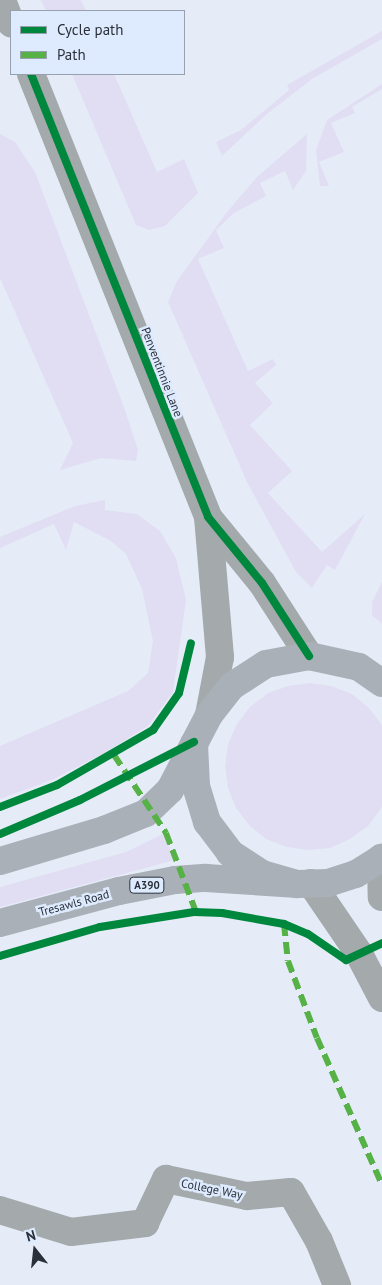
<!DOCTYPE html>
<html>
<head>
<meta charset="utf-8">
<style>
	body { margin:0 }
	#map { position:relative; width:382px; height:1285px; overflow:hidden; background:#e5ecf7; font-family:"PT Sans",sans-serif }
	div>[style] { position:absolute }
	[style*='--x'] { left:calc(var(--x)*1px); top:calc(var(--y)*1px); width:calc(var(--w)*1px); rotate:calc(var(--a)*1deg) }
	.green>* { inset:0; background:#e1def3 }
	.street>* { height:28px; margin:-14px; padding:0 14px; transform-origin:14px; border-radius:14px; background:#a4a9ac }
	.highway>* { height:28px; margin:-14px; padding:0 14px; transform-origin:14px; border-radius:14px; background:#aab0b7 }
	.quiet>* { height:6px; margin-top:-3px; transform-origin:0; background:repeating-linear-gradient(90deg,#56b246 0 12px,transparent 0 18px) }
	.cycleway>* { height:8px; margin:-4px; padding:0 4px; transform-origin:4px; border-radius:4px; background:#00873e }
	span { translate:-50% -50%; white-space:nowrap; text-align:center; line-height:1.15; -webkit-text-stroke:5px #deebfe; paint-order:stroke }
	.shield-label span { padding:1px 4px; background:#deebfe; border:1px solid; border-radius:4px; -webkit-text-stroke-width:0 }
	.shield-label { font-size:11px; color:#2a3039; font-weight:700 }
	.street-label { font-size:12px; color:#2a3039 }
	.legend { position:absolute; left:10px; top:10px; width:175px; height:65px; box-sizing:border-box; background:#deebfe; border:1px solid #96a0af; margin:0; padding:6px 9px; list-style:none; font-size:15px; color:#2a3039 }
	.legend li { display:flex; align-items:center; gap:10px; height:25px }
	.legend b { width:25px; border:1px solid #96a0af }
	.north { position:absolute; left:10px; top:1225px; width:50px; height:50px; -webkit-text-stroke:4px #deebfe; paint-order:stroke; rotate:344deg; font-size:14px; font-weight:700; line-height:20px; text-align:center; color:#2a3039 }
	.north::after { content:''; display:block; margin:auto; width:18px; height:22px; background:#2a3039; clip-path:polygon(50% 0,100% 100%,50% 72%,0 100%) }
</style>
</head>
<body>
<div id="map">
	<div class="green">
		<i style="clip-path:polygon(41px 0,81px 0,86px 11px,46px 11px)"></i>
		<i style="clip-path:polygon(382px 31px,382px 39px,312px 79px,267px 114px,222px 156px,216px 142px,241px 130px,289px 90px,287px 85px)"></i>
		<i style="clip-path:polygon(72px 74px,114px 74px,157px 172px,184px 159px,198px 193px,165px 226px,149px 230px,136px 225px)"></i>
		<i style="clip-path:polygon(382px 84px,382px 89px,352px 107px,355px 113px,331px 123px,344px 152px,319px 162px,329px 186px,320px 186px,316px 150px,327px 120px)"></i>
		<i style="clip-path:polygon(0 134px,15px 142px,35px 172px,125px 410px,138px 450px,136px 461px,101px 458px,60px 470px,73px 443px,0 278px)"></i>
		<i style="clip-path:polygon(307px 134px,306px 171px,293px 190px,285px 171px,260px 183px,266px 196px,234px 213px,216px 230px,224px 248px,198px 259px,248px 371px,273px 359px,276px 365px,255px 383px,273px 403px,250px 425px,292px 471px,268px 493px,322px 552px,365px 514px,335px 570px,327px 565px,312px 588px,296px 572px,247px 482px,168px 302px,177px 281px,227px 212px,257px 177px)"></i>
		<i style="clip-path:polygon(105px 500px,105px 510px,137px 514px,160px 531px,176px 558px,186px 600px,173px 692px,148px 726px,104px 753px,54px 779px,0 799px,0 746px,128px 691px,148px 673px,153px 641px,142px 589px,126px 554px,111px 541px,74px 522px,66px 550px,54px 524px,0 548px,0 537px,75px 506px)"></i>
		<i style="clip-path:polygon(382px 582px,382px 624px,372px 615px,372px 602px)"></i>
		<i style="clip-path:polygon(310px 683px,331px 686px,352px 694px,369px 708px,382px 725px,382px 807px,368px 826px,350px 839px,330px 848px,308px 850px,287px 847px,266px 839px,249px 825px,236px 808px,228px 788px,225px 766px,228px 744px,237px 724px,250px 707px,268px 693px,288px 686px)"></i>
		<i style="clip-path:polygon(163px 834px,175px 860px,0 907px,0 887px,126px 852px)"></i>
	</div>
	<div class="street">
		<i style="--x:2;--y:0;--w:25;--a:69"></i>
		<i style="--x:31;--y:74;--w:477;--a:68.2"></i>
		<i style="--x:208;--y:517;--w:85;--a:50.7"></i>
		<i style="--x:262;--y:583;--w:87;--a:57.2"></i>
		<i style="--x:208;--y:517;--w:141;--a:85.1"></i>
		<i style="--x:220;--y:657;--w:59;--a:100.7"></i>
		<i style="--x:381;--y:858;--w:39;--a:89"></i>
		<i style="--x:311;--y:883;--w:83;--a:55.7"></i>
		<i style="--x:358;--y:952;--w:52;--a:62.4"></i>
		<i style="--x:0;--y:1210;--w:74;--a:17.2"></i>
		<i style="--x:71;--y:1232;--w:75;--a:-6.9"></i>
		<i style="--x:145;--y:1223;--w:49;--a:-64.5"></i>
		<i style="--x:166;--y:1179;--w:83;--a:11.9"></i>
		<i style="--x:247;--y:1196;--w:44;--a:-5.2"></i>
		<i style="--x:291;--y:1192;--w:56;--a:60.3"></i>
		<i style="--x:319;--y:1241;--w:48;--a:67.8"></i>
	</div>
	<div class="highway">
		<i style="--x:194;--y:744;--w:42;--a:87.3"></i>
		<i style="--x:196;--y:786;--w:38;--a:73"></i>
		<i style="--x:207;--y:822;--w:39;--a:53"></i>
		<i style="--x:230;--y:853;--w:38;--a:33"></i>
		<i style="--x:262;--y:874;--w:37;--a:16"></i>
		<i style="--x:298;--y:884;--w:30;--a:-2"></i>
		<i style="--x:328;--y:883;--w:29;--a:-18"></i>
		<i style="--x:356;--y:874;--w:31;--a:-32"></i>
		<i style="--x:0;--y:861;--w:109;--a:-16.6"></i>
		<i style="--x:104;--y:830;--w:45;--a:-22"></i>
		<i style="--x:146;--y:813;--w:33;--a:-44"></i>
		<i style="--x:170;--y:790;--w:85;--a:-62.5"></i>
		<i style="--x:209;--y:715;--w:37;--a:-52"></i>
		<i style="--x:232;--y:686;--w:40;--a:-32.9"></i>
		<i style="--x:266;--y:664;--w:44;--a:-10.5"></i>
		<i style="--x:309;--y:656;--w:51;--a:12.4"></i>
		<i style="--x:359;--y:667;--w:28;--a:35"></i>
		<i style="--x:0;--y:923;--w:123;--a:-15.1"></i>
		<i style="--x:119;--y:891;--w:57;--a:-11.1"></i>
		<i style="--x:175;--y:880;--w:31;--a:-4"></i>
		<i style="--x:206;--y:878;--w:92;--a:3.7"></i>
	</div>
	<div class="quiet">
		<i style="--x:114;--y:755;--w:94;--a:56.3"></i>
		<i style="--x:166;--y:833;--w:85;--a:69.2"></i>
		<i style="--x:284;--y:924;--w:37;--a:84"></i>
		<i style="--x:288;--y:961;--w:82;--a:69.4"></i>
		<i style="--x:317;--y:1038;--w:161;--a:66.1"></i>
	</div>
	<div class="cycleway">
		<i style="--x:31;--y:74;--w:477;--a:68.2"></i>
		<i style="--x:208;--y:517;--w:85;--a:50.7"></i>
		<i style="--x:262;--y:583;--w:87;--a:57.2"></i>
		<i style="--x:0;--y:807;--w:61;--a:-21.1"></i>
		<i style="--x:57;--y:785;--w:111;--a:-29.8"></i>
		<i style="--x:153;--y:730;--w:45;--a:-54.9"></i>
		<i style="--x:179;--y:693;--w:51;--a:-76.5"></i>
		<i style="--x:0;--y:834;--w:87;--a:-23"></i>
		<i style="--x:80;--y:800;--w:128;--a:-27"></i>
		<i style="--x:0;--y:956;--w:104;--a:-16.2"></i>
		<i style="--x:100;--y:927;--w:95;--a:-9.1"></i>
		<i style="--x:194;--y:912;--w:28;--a:2"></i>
		<i style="--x:222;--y:913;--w:63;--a:10.1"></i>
		<i style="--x:284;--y:924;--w:26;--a:23"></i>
		<i style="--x:308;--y:934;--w:46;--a:34.4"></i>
		<i style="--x:346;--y:960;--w:40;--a:-25"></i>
	</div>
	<div class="shield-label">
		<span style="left:147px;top:885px">A390</span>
	</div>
	<div class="street-label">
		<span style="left:162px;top:372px;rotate:69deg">Penventinnie Lane</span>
		<span style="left:74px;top:903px;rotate:-15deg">Tresawls Road</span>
		<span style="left:212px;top:1189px;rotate:11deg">College Way</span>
	</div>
	<ul class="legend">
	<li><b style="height:6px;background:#00873e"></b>Cycle path</li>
	<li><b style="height:6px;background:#56b246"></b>Path</li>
	</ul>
	<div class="north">N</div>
</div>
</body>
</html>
